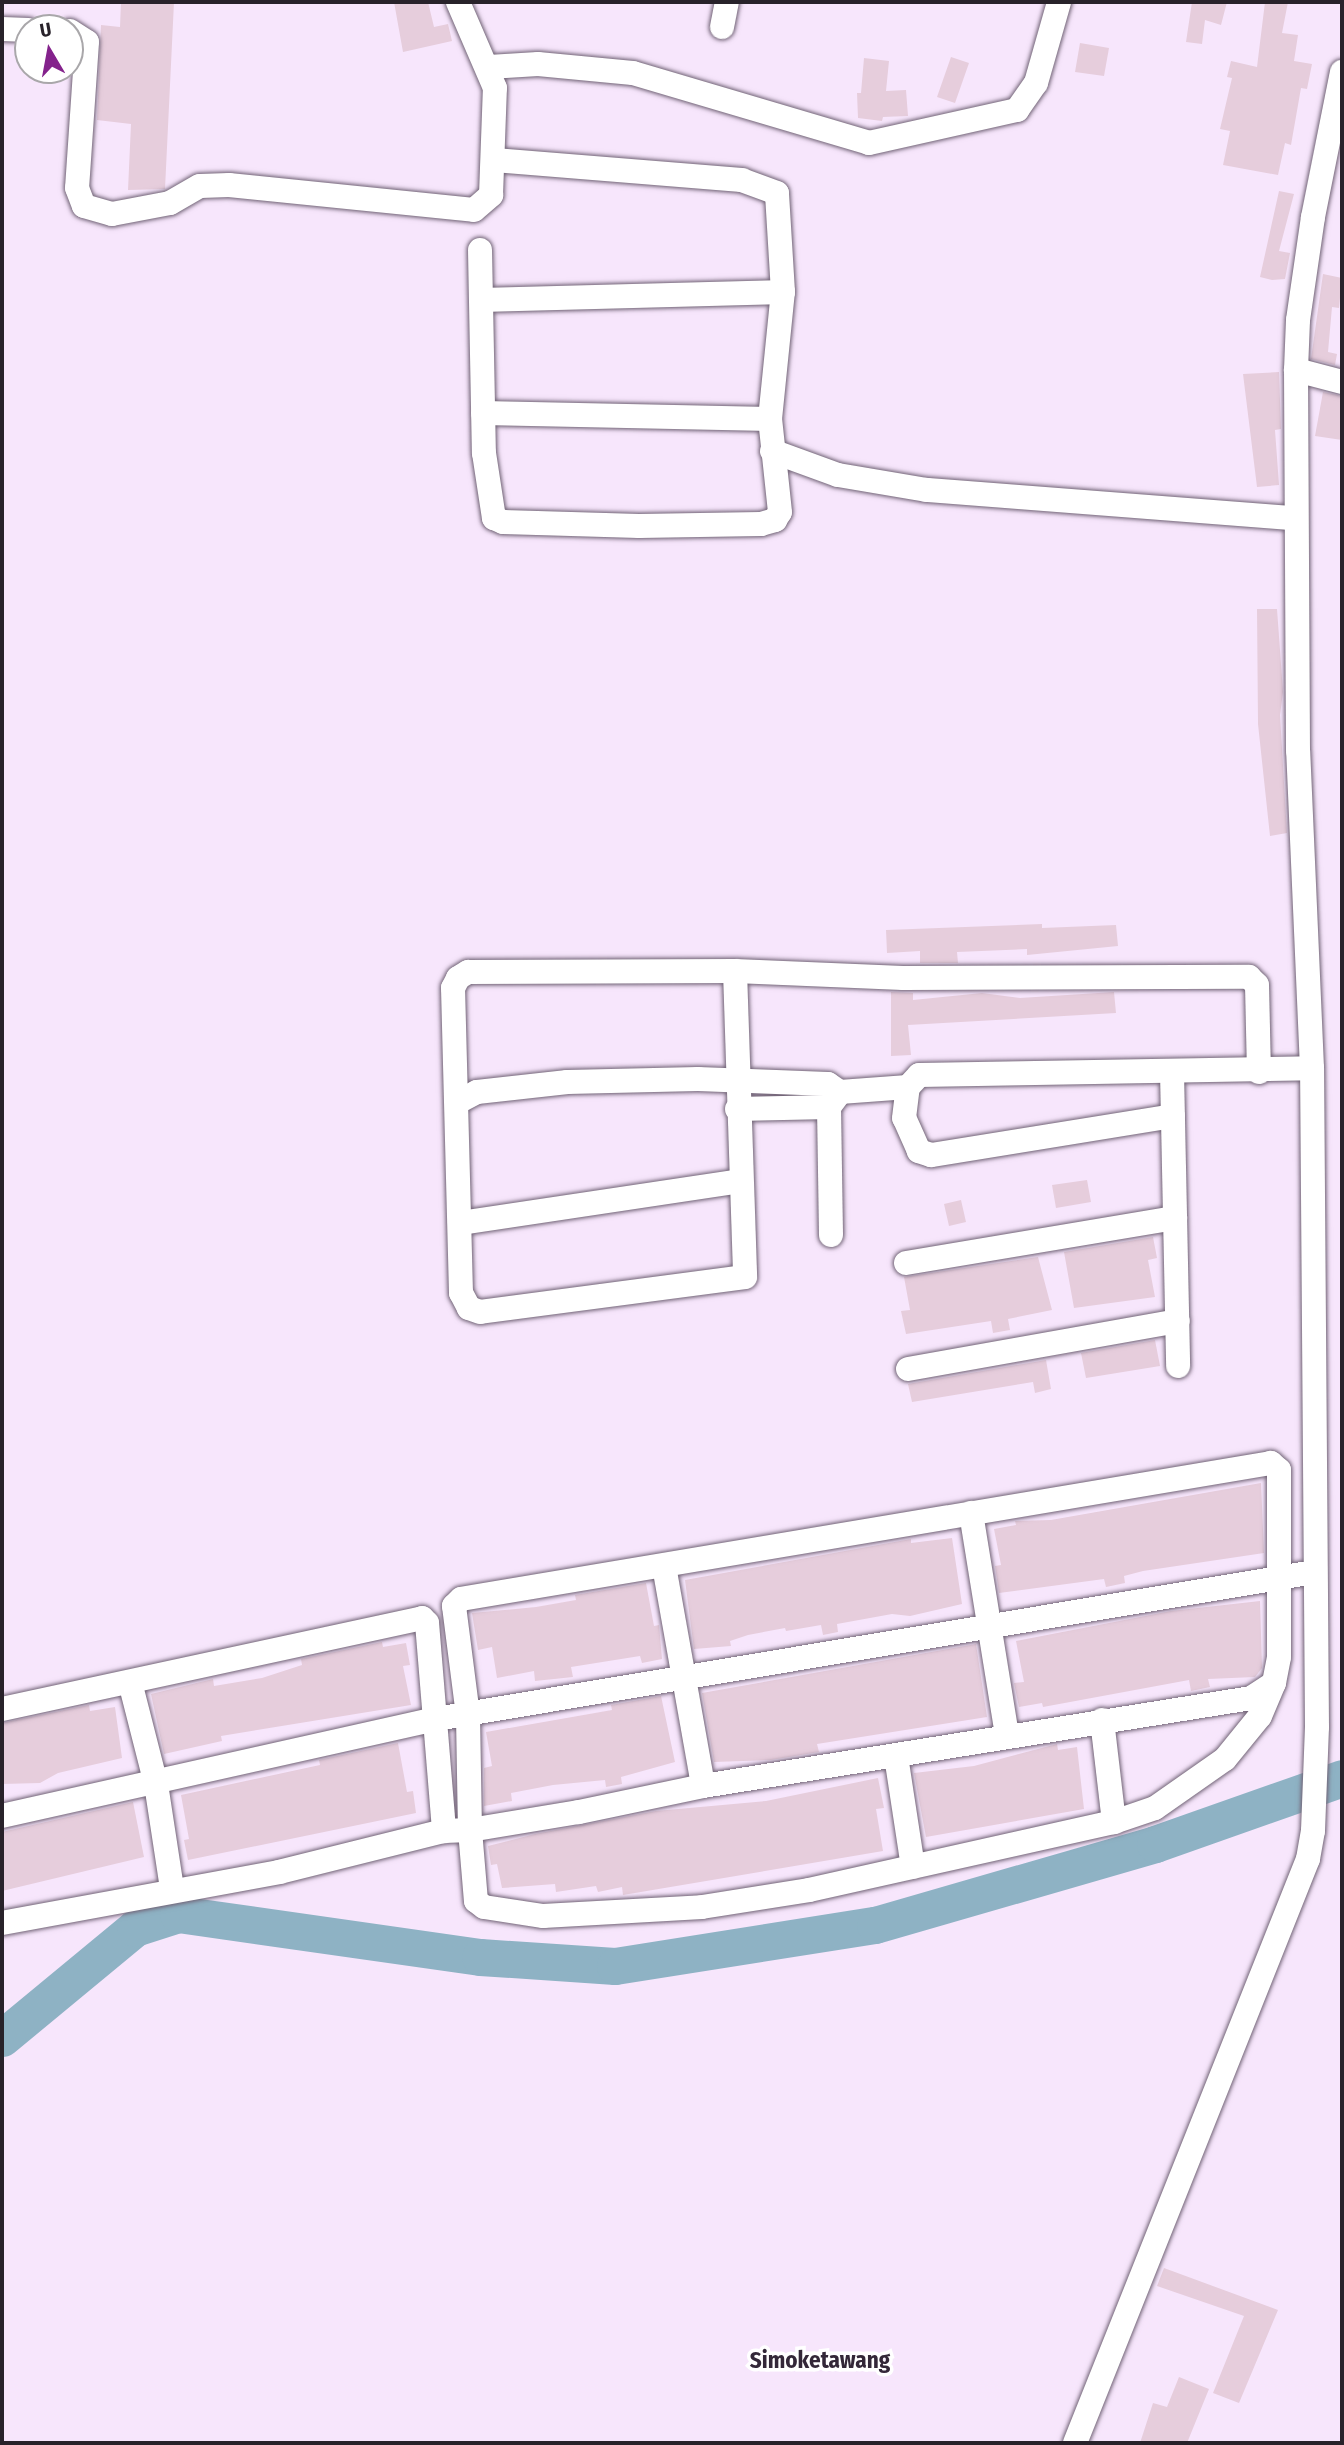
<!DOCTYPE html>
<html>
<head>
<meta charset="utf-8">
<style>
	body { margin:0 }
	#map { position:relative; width:1344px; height:2445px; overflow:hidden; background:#f7e6fc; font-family:"Fira Sans Condensed",sans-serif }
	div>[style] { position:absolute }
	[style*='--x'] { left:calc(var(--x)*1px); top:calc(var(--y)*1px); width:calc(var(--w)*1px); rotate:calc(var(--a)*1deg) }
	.river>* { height:37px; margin:-18.5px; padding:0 18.5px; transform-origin:18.5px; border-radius:18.5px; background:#8eb2c4 }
	.building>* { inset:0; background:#e6cddc }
	.roads { filter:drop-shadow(0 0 2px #716376) drop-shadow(0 0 2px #716376) }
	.street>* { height:24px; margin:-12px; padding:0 12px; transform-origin:12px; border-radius:12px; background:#fff }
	span { translate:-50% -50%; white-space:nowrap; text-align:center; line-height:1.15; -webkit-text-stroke:7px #fff; paint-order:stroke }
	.quarter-label { font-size:23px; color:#332738; font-weight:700 }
	.frame { position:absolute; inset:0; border:4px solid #28222a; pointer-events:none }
	.north { position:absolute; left:14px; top:14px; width:70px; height:70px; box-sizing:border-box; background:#fff; border:2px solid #a9a7aa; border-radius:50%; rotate:350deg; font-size:19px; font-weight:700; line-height:28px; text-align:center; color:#28222a }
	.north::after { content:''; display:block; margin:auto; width:24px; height:32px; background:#84228c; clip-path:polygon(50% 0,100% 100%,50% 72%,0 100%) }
</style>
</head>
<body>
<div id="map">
	<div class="river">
		<i style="--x:2;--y:2038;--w:173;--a:-39.6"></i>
		<i style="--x:135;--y:1928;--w:45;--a:-18"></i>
		<i style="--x:178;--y:1914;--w:305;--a:8.1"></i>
		<i style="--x:480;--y:1957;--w:135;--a:3.8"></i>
		<i style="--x:615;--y:1966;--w:263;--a:-9"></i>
		<i style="--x:875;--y:1925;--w:291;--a:-16.1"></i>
		<i style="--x:1155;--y:1844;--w:198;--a:-19.4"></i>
	</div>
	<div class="building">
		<i style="clip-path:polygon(121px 2px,174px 2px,165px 189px,128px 190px,131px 124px,97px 120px,101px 25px,120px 27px)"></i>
		<i style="clip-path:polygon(394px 2px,428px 2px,434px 27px,448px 24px,452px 41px,403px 52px)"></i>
		<i style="clip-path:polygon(1192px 2px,1227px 2px,1221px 25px,1205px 20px,1202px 44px,1186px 42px)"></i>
		<i style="clip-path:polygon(1265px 2px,1288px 2px,1282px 33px,1298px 35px,1294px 61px,1312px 64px,1307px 89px,1301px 88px,1291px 145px,1285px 143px,1278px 175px,1223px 165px,1230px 131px,1220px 129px,1232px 78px,1227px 77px,1231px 61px,1257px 67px)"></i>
		<i style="clip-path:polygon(1080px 43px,1109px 48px,1104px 76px,1075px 72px)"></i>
		<i style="clip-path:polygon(951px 57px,969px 63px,955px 103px,937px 97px)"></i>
		<i style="clip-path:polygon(864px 58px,889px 61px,886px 91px,906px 90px,908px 116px,883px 117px,882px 121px,858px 118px,857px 93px,861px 93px)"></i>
		<i style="clip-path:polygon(1279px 191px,1294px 194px,1279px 251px,1290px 253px,1285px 279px,1272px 280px,1260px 277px)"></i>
		<i style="clip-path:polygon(1323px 274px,1342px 278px,1339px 308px,1332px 307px,1328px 352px,1337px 354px,1335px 365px,1311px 359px)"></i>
		<i style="clip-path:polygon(1279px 372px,1281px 429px,1275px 430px,1279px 485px,1257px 487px,1243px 374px)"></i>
		<i style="clip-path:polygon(1323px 392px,1342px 396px,1342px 440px,1315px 436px)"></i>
		<i style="clip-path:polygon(1257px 609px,1277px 609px,1283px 692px,1280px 715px,1287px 833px,1270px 836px,1258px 724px)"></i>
		<i style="clip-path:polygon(1042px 924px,1042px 928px,1116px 925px,1118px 946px,1027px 955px,1027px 949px,957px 952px,958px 963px,920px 963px,920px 951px,887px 953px,886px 930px)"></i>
		<i style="clip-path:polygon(891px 992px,913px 993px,913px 1000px,982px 993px,1020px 998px,1114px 992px,1116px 1013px,908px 1025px,911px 1055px,891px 1056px)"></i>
		<i style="clip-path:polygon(1087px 1180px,1091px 1202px,1056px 1208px,1052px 1185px)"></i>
		<i style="clip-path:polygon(961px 1200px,966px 1222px,949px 1226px,944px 1204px)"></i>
		<i style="clip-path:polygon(1153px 1237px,1157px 1258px,1148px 1260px,1155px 1297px,1074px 1308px,1064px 1252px)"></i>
		<i style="clip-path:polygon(1038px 1257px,1052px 1310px,1008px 1319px,1010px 1330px,993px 1333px,991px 1321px,906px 1334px,901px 1311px,910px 1310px,904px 1277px)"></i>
		<i style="clip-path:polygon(1155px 1340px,1160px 1366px,1086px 1378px,1081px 1353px)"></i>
		<i style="clip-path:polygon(1046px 1360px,1051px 1389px,1035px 1393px,1033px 1382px,912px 1402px,908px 1384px)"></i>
		<i style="clip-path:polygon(1261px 1483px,1264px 1553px,1143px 1571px,1124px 1576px,1125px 1583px,1106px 1587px,1104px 1579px,999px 1593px,995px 1566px,1001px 1565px,994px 1529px,1016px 1525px,1015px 1521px,1051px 1520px)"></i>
		<i style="clip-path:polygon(952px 1538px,962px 1604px,910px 1616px,892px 1614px,837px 1624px,838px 1632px,823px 1635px,821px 1625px,786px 1631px,785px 1628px,748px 1635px,730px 1641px,731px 1646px,694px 1649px,685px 1580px,911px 1539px,911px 1543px)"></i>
		<i style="clip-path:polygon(646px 1583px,654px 1626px,659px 1625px,662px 1659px,642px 1663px,640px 1656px,571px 1667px,573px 1677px,535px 1681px,534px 1671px,497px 1678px,492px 1647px,478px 1650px,472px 1613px,536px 1607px,576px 1600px,575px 1595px)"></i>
		<i style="clip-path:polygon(1260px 1601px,1262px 1668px,1255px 1677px,1208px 1679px,1210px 1687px,1191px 1691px,1189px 1680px,1043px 1707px,1042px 1703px,1019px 1707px,1014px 1683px,1024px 1682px,1016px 1641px,1171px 1611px)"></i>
		<i style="clip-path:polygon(382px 1642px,383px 1647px,406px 1643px,410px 1665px,403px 1666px,411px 1705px,221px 1736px,222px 1741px,164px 1754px,151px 1694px,213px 1679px,214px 1686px,262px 1678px,302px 1665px,301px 1659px)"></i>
		<i style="clip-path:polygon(976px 1644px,987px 1717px,817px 1744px,819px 1752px,771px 1760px,714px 1762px,702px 1693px)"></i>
		<i style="clip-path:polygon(661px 1696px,675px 1762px,621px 1777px,622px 1784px,606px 1787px,605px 1780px,553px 1785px,511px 1793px,512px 1801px,484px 1806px,484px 1768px,492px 1766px,486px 1732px,612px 1710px,611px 1705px)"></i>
		<i style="clip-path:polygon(89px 1705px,90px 1711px,115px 1707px,122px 1758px,58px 1773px,40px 1783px,2px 1784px,2px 1723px)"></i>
		<i style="clip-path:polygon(398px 1743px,407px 1792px,413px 1791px,416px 1813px,188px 1860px,184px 1840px,189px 1839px,181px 1795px,320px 1765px,319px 1760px)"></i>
		<i style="clip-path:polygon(1057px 1744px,1058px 1750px,1077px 1747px,1084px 1809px,926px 1837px,914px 1773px,974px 1766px)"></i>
		<i style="clip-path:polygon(878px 1778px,884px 1808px,876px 1809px,883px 1851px,623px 1895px,622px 1887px,598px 1892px,596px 1886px,556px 1892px,555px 1884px,502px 1888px,497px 1864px,491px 1865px,488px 1846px,535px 1834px,656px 1811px,766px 1801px)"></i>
		<i style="clip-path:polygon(133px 1802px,144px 1857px,2px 1891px,2px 1832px)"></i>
		<i style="clip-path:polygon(1164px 2268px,1278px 2310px,1239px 2403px,1213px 2393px,1244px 2316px,1157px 2286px)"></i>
		<i style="clip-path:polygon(1179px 2377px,1209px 2389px,1187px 2443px,1140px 2443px,1153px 2403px,1167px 2407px)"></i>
	</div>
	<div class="roads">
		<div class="street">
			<i style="--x:722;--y:27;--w:25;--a:-79"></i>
			<i style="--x:2;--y:29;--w:26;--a:2"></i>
			<i style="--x:70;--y:31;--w:20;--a:33"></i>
			<i style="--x:87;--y:42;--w:146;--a:93.9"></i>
			<i style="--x:77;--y:188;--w:19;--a:69"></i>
			<i style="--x:84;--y:206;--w:29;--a:16"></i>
			<i style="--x:112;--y:214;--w:59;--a:-10.7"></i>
			<i style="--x:170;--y:203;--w:34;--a:-30"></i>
			<i style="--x:200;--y:186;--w:29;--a:-2"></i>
			<i style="--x:229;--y:185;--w:246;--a:5.8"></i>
			<i style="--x:474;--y:210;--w:23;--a:-41"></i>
			<i style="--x:491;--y:195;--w:107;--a:-87.9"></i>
			<i style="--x:495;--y:88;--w:94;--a:-113.3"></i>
			<i style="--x:489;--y:67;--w:49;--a:-3.5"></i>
			<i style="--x:538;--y:64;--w:95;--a:5.4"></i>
			<i style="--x:633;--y:73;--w:246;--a:16.5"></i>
			<i style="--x:869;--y:143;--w:152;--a:-12.6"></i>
			<i style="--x:1017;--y:110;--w:33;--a:-55"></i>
			<i style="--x:1036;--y:83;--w:84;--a:-74.1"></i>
			<i style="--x:480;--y:250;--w:203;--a:88.9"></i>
			<i style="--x:484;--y:453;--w:66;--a:81.3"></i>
			<i style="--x:494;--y:518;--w:10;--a:24"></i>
			<i style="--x:503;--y:522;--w:136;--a:1.7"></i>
			<i style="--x:639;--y:526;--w:122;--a:-0.9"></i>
			<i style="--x:761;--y:524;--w:15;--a:-16"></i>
			<i style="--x:775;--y:520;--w:9;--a:-58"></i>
			<i style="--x:780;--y:512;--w:94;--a:-96.1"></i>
			<i style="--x:770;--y:419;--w:128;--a:-84.2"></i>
			<i style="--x:783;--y:292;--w:99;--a:-93.5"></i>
			<i style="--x:777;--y:193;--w:37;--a:-160"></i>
			<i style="--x:742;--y:180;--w:249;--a:-175.4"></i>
			<i style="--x:483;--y:300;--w:300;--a:-1.5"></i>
			<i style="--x:1296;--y:370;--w:48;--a:14.6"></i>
			<i style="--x:483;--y:413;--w:287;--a:1.2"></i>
			<i style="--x:772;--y:451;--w:70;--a:20"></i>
			<i style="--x:838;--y:475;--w:90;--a:9.6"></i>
			<i style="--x:927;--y:490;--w:369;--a:4.4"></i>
			<i style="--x:735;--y:971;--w:306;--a:88.1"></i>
			<i style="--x:745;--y:1277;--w:267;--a:172.5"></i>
			<i style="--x:480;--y:1312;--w:12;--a:-160"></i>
			<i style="--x:469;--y:1308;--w:17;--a:-118"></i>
			<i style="--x:461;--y:1293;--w:305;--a:-91.5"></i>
			<i style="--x:453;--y:988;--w:11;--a:-63"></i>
			<i style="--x:458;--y:978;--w:12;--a:-31"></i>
			<i style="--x:468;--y:972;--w:267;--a:-0.2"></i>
			<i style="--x:735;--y:971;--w:168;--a:2.4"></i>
			<i style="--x:903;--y:978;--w:346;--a:-0.2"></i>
			<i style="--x:1249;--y:977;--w:11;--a:45"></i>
			<i style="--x:1257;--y:985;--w:87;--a:88.7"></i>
			<i style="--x:1172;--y:1072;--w:294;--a:88.8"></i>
			<i style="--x:458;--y:1102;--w:21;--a:-28"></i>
			<i style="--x:477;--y:1092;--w:91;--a:-6.3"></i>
			<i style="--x:567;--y:1082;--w:131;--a:-1.3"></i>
			<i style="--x:698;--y:1079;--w:130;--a:2.2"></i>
			<i style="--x:828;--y:1084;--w:14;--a:34"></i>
			<i style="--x:840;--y:1092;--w:68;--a:-4.2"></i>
			<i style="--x:829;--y:1107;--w:128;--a:89.1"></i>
			<i style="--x:737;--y:1109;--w:92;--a:-1.2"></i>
			<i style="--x:829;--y:1107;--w:15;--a:-53"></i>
			<i style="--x:1173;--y:1116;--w:245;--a:170.8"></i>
			<i style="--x:931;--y:1155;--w:13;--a:-162"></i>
			<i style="--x:919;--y:1151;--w:36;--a:-114"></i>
			<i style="--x:904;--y:1118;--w:31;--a:-83"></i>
			<i style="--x:908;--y:1087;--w:16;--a:-47"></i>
			<i style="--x:919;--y:1075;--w:393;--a:-1"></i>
			<i style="--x:460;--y:1223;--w:283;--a:-8.5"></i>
			<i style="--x:906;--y:1263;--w:273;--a:-9.5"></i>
			<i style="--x:908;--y:1369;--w:274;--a:-10.1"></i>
			<i style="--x:971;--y:1513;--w:226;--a:80.8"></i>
			<i style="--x:664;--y:1566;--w:223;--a:79.9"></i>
			<i style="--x:130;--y:1682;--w:105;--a:75.7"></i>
			<i style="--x:156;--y:1784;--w:105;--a:81.3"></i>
			<i style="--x:2;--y:1709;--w:430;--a:-12.2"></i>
			<i style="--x:422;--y:1618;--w:7;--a:45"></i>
			<i style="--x:427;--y:1623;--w:209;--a:85.3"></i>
			<i style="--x:1102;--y:1720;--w:103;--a:83.3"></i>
			<i style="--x:896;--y:1756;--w:112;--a:81.3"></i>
			<i style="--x:2;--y:1816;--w:445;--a:-12.6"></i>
			<i style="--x:436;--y:1719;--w:890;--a:-9.5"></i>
			<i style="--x:2;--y:1923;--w:282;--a:-10.4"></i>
			<i style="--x:279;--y:1872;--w:170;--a:-14"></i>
			<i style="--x:444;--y:1831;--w:26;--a:-2"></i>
			<i style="--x:470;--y:1830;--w:110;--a:-9.4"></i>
			<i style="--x:579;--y:1812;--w:127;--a:-11.8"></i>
			<i style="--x:703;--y:1786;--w:555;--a:-9.12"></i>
			<i style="--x:1251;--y:1698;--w:27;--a:-33"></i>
			<i style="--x:1274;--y:1683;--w:26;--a:-79"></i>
			<i style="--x:1279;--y:1657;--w:187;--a:-90"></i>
			<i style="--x:1279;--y:1470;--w:11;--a:-139"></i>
			<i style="--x:1271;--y:1463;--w:821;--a:170.47"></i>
			<i style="--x:461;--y:1599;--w:10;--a:135"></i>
			<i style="--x:454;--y:1606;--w:111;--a:82.7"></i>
			<i style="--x:468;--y:1716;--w:114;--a:89"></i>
			<i style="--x:470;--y:1830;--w:71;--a:85.2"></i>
			<i style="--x:476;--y:1901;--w:10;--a:37"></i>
			<i style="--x:484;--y:1907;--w:60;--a:8.7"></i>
			<i style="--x:543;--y:1916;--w:159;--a:-3.2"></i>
			<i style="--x:702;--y:1907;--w:108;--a:-9"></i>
			<i style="--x:809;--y:1890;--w:312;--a:-12.6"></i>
			<i style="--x:1114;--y:1822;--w:43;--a:-18.9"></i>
			<i style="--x:1155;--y:1808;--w:85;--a:-35"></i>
			<i style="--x:1225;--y:1759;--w:55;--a:-50.9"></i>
			<i style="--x:1260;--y:1716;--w:36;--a:-67"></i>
			<i style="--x:1075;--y:2443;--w:629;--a:-68.25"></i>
			<i style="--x:1308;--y:1859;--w:28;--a:-80"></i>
			<i style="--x:1313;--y:1831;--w:104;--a:-87.8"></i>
			<i style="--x:1317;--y:1727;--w:659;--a:-90.43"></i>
			<i style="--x:1312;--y:1068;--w:317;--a:-92.5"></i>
			<i style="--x:1298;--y:751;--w:381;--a:-90.3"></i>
			<i style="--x:1296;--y:370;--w:50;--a:-87.7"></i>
			<i style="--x:1298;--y:320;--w:104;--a:-81.7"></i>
			<i style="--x:1313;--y:217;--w:148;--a:-78.7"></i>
		</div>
	</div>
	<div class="quarter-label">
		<span style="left:820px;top:2360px">Simoketawang</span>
	</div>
	<div class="frame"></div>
	<div class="north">U</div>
</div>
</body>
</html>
